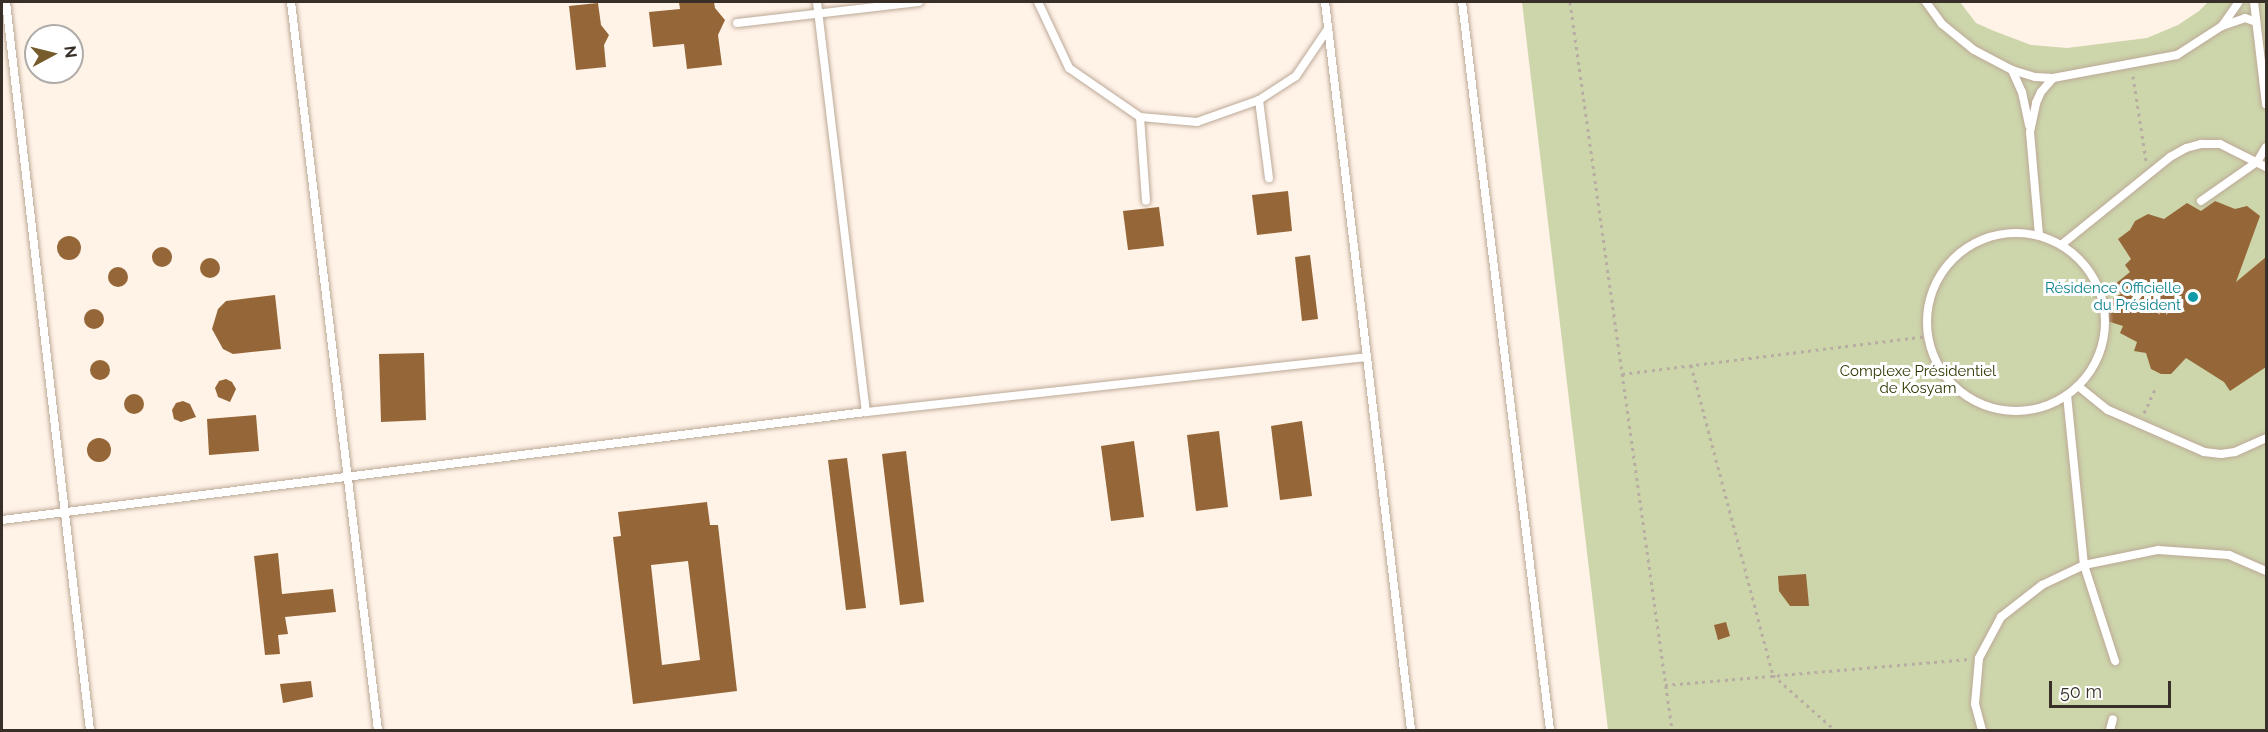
<!DOCTYPE html>
<html>
<head>
<meta charset="utf-8">
<style>
	body { margin:0 }
	#map { position:relative; width:2268px; height:732px; overflow:hidden; background:#fff2e7; font-family:Raleway,sans-serif }
	div>[style] { position:absolute }
	[style*='--x'] { left:calc(var(--x)*1px); top:calc(var(--y)*1px); width:calc(var(--w)*1px); rotate:calc(var(--a)*1deg) }
	.green>* { inset:0; background:#cdd5ab }
	.building>* { inset:0; background:#956637 }
	.round { border-radius:50% }
	.path>* { height:3px; margin-top:-1.5px; transform-origin:0; background:repeating-linear-gradient(90deg,#b8ada3 0 3px,transparent 0 7.5px) }
	.roads { filter:drop-shadow(0 0 2px #bca997) drop-shadow(0 0 2px #bca997) }
	.lane>* { height:8px; margin:-4px; padding:0 4px; transform-origin:4px; border-radius:4px; background:#fff }
	.lane>.ring { margin:-4px; padding:0; box-sizing:content-box; background:none; border:8px solid #fff; border-radius:50% }
	.dots>* { width:16px; height:16px; translate:-50% -50%; box-sizing:border-box; border:3px solid #fff; border-radius:50% }
	span { translate:-50% -50%; white-space:nowrap; text-align:center; line-height:1.15; -webkit-text-stroke:6px #fff; paint-order:stroke }
	.culture-label { font-size:15px; color:#0d838f }
	.right { translate:-100% -50%; text-align:right }
	.park-label { font-size:15px; color:#313703 }
	.frame { position:absolute; inset:0; border:3px solid #383028; pointer-events:none }
	.north { position:absolute; left:24px; top:24px; width:60px; height:60px; box-sizing:border-box; background:#fff; border:2px solid #afaca9; border-radius:50%; rotate:83deg; font-size:16px; font-weight:700; line-height:24px; text-align:center; color:#383028 }
	.north::after { content:''; display:block; margin:auto; width:21px; height:27px; background:#765b2d; clip-path:polygon(50% 0,100% 100%,50% 72%,0 100%) }
	.scale { position:absolute; left:2049px; top:681px; width:122px; height:27px; box-sizing:border-box; border:3px solid #383028; border-top:0; padding-left:8px; font-size:18px; line-height:21px; white-space:nowrap; color:#383028; -webkit-text-stroke:4px #fff; paint-order:stroke }
</style>
</head>
<body>
<div id="map">
	<div class="green">
		<i style="clip-path:polygon(1522px 2px,1960px 2px,1976px 23px,1994px 31px,2031px 45px,2067px 48px,2147px 38px,2178px 25px,2199px 11px,2208px 2px,2266px 2px,2266px 730px,1608px 730px)"></i>
	</div>
	<div class="building">
		<i style="clip-path:polygon(679px 2px,714px 2px,715px 8px,725px 20px,718px 35px,722px 65px,687px 69px,684px 44px,653px 47px,649px 12px,680px 9px)"></i>
		<i style="clip-path:polygon(598px 3px,601px 25px,609px 35px,604px 45px,606px 67px,576px 70px,569px 6px)"></i>
		<i style="clip-path:polygon(1288px 191px,1292px 231px,1257px 235px,1252px 195px)"></i>
		<i style="clip-path:polygon(2215px 201px,2235px 209px,2247px 206px,2260px 216px,2236px 282px,2266px 257px,2266px 367px,2230px 391px,2224px 382px,2186px 358px,2171px 374px,2161px 374px,2151px 369px,2146px 353px,2134px 351px,2137px 342px,2120px 333px,2123px 326px,2107px 321px,2105px 303px,2121px 294px,2114px 285px,2130px 272px,2125px 265px,2131px 259px,2118px 239px,2130px 230px,2135px 221px,2148px 214px,2164px 219px,2187px 203px,2201px 211px)"></i>
		<i style="clip-path:polygon(1159px 207px,1164px 246px,1128px 250px,1123px 211px)"></i>
		<i class="round" style="left:57px;top:236px;width:24px;height:24px"></i>
		<i class="round" style="left:152px;top:247px;width:20px;height:20px"></i>
		<i style="clip-path:polygon(1310px 255px,1318px 319px,1302px 321px,1295px 257px)"></i>
		<i class="round" style="left:200px;top:258px;width:20px;height:20px"></i>
		<i class="round" style="left:108px;top:267px;width:20px;height:20px"></i>
		<i style="clip-path:polygon(275px 295px,281px 349px,233px 354px,223px 349px,212px 329px,218px 309px,226px 301px)"></i>
		<i class="round" style="left:84px;top:309px;width:20px;height:20px"></i>
		<i style="clip-path:polygon(424px 353px,426px 420px,381px 422px,379px 354px)"></i>
		<i class="round" style="left:90px;top:360px;width:20px;height:20px"></i>
		<i style="clip-path:polygon(226px 379px,232px 382px,236px 389px,230px 402px,218px 397px,215px 388px,219px 381px)"></i>
		<i class="round" style="left:124px;top:394px;width:20px;height:20px"></i>
		<i style="clip-path:polygon(183px 401px,190px 404px,196px 417px,181px 422px,174px 419px,172px 410px,176px 403px)"></i>
		<i style="clip-path:polygon(256px 415px,259px 451px,209px 455px,207px 419px)"></i>
		<i style="clip-path:polygon(1302px 421px,1312px 496px,1280px 500px,1271px 426px)"></i>
		<i style="clip-path:polygon(1219px 431px,1228px 507px,1196px 511px,1187px 435px)"></i>
		<i class="round" style="left:87px;top:438px;width:24px;height:24px"></i>
		<i style="clip-path:polygon(1134px 441px,1144px 517px,1111px 521px,1101px 446px)"></i>
		<i style="clip-path:polygon(906px 451px,924px 602px,900px 605px,882px 454px)"></i>
		<i style="clip-path:polygon(847px 458px,866px 608px,846px 610px,828px 460px)"></i>
		<i style="clip-path:polygon(evenodd,707px 502px,710px 525px,718px 525px,737px 691px,633px 704px,613px 537px,621px 536px,618px 512px,707px 502px,688px 561px,700px 660px,662px 665px,651px 565px,688px 561px)"></i>
		<i style="clip-path:polygon(278px 553px,282px 594px,333px 589px,336px 612px,285px 617px,288px 634px,278px 635px,280px 654px,265px 655px,254px 556px)"></i>
		<i style="clip-path:polygon(1806px 574px,1809px 606px,1790px 606px,1779px 591px,1778px 576px)"></i>
		<i style="clip-path:polygon(1726px 622px,1730px 636px,1718px 640px,1714px 625px)"></i>
		<i style="clip-path:polygon(311px 681px,313px 697px,283px 703px,280px 684px)"></i>
	</div>
	<div class="path">
		<i style="--x:1570;--y:2;--w:735;--a:82.02"></i>
		<i style="--x:2133;--y:76;--w:86;--a:81.3"></i>
		<i style="--x:1691;--y:365;--w:321;--a:75.2"></i>
		<i style="--x:1773;--y:675;--w:83;--a:41.6"></i>
		<i style="--x:1622;--y:374;--w:308;--a:-7.1"></i>
		<i style="--x:2144;--y:413;--w:29;--a:-65"></i>
		<i style="--x:1665;--y:685;--w:305;--a:-4.9"></i>
	</div>
	<div class="roads">
		<div class="lane">
			<i style="--x:6;--y:2;--w:733;--a:83.42"></i>
			<i style="--x:291;--y:2;--w:733;--a:83.19"></i>
			<i style="--x:817;--y:2;--w:413;--a:83.2"></i>
			<i style="--x:1038;--y:2;--w:73;--a:64.8"></i>
			<i style="--x:1069;--y:68;--w:86;--a:34.6"></i>
			<i style="--x:1140;--y:117;--w:57;--a:5"></i>
			<i style="--x:1197;--y:122;--w:66;--a:-19.5"></i>
			<i style="--x:1259;--y:100;--w:44;--a:-33"></i>
			<i style="--x:1296;--y:76;--w:57;--a:-55.8"></i>
			<i style="--x:1325;--y:2;--w:733;--a:83.26"></i>
			<i style="--x:1462;--y:2;--w:733;--a:83.11"></i>
			<i style="--x:1926;--y:2;--w:27;--a:54"></i>
			<i style="--x:1942;--y:24;--w:41;--a:39.1"></i>
			<i style="--x:1974;--y:50;--w:43;--a:27.8"></i>
			<i style="--x:2012;--y:70;--w:24;--a:17"></i>
			<i style="--x:2035;--y:77;--w:18;--a:3"></i>
			<i style="--x:2053;--y:78;--w:126;--a:-10.5"></i>
			<i style="--x:2177;--y:55;--w:54;--a:-32.8"></i>
			<i style="--x:2222;--y:26;--w:29;--a:-55"></i>
			<i style="--x:2254;--y:2;--w:103;--a:83.3"></i>
			<i style="--x:737;--y:23;--w:183;--a:-6.6"></i>
			<i style="--x:2222;--y:26;--w:24;--a:-19"></i>
			<i style="--x:2245;--y:18;--w:12;--a:20"></i>
			<i style="--x:2012;--y:70;--w:24;--a:66"></i>
			<i style="--x:2022;--y:92;--w:34;--a:78"></i>
			<i style="--x:1259;--y:100;--w:79;--a:82.7"></i>
			<i style="--x:1140;--y:117;--w:84;--a:85.9"></i>
			<i style="--x:2201;--y:201;--w:68;--a:-34.9"></i>
			<i style="--x:2257;--y:162;--w:17;--a:-59"></i>
			<i class="ring" style="left:1927px;top:233px;width:170px;height:170px"></i>
			<i style="--x:2039;--y:235;--w:103;--a:-95"></i>
			<i style="--x:2030;--y:132;--w:30;--a:-78"></i>
			<i style="--x:2036;--y:103;--w:12;--a:-66"></i>
			<i style="--x:2041;--y:92;--w:18;--a:-49"></i>
			<i style="--x:2061;--y:245;--w:140;--a:-38.9"></i>
			<i style="--x:2170;--y:157;--w:18;--a:-29"></i>
			<i style="--x:2186;--y:148;--w:16;--a:-15"></i>
			<i style="--x:2201;--y:144;--w:19;--a:0"></i>
			<i style="--x:2220;--y:144;--w:51;--a:26.6"></i>
			<i style="--x:2078;--y:386;--w:38;--a:39"></i>
			<i style="--x:2108;--y:410;--w:105;--a:23.6"></i>
			<i style="--x:2204;--y:452;--w:17;--a:7"></i>
			<i style="--x:2221;--y:454;--w:14;--a:-8"></i>
			<i style="--x:2235;--y:452;--w:34;--a:-24"></i>
			<i style="--x:2067;--y:395;--w:171;--a:84.3"></i>
			<i style="--x:2084;--y:565;--w:101;--a:72.1"></i>
			<i style="--x:2;--y:520;--w:871;--a:-7.13"></i>
			<i style="--x:866;--y:412;--w:504;--a:-6.26"></i>
			<i style="--x:1982;--y:730;--w:27;--a:-105"></i>
			<i style="--x:1975;--y:704;--w:46;--a:-85"></i>
			<i style="--x:1979;--y:658;--w:47;--a:-61.8"></i>
			<i style="--x:2001;--y:617;--w:52;--a:-38"></i>
			<i style="--x:2042;--y:585;--w:47;--a:-25.5"></i>
			<i style="--x:2084;--y:565;--w:76;--a:-11.5"></i>
			<i style="--x:2158;--y:550;--w:71;--a:4"></i>
			<i style="--x:2229;--y:555;--w:40;--a:23.4"></i>
			<i style="--x:2110;--y:730;--w:11;--a:-75"></i>
		</div>
	</div>
	<div class="dots">
		<i style="left:2193px;top:297px;background:#0f9aa8"></i>
	</div>
	<div class="culture-label">
		<span class="right" style="left:2181px;top:297px">Résidence Officielle<br>du Président</span>
	</div>
	<div class="park-label">
		<span style="left:1918px;top:380px">Complexe Présidentiel<br>de Kosyam</span>
	</div>
	<div class="frame"></div>
	<div class="north">N</div>
	<div class="scale">50 m</div>
</div>
</body>
</html>
